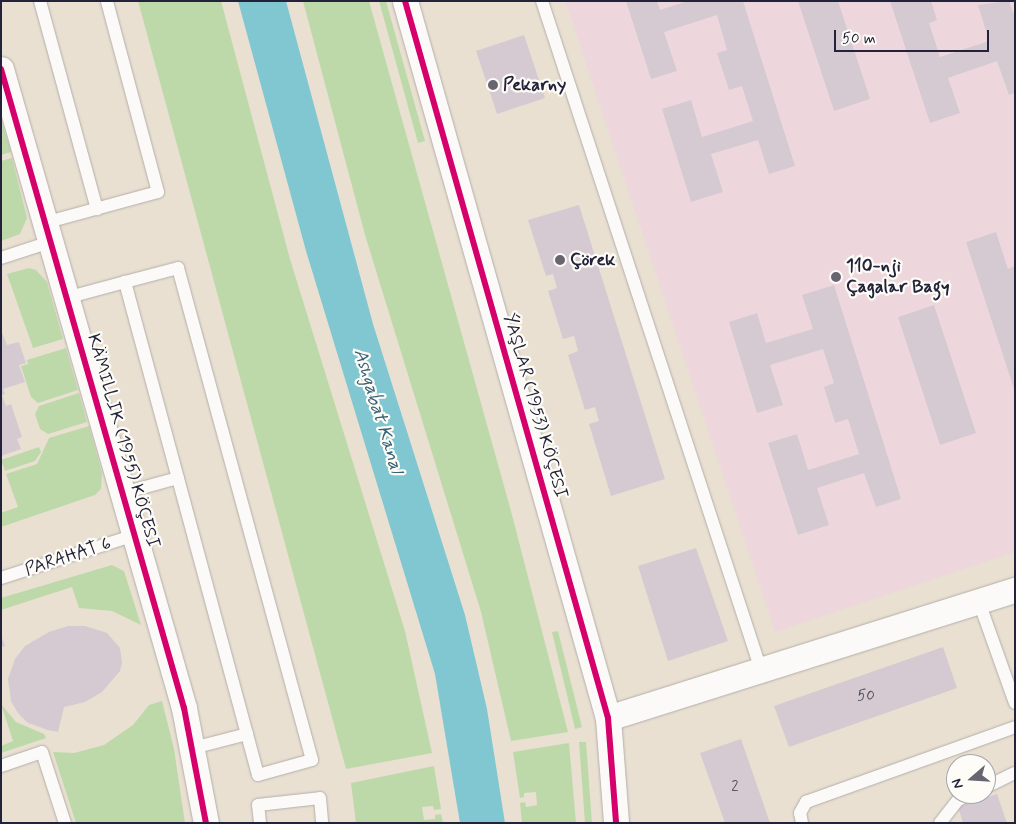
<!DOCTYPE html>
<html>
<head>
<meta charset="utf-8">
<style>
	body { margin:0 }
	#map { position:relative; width:1016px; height:824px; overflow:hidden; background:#e9e0d2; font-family:Mynerve,sans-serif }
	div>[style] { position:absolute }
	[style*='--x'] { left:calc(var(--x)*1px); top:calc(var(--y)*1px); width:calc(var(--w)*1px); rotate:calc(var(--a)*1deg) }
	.built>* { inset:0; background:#edd7dc }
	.green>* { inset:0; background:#bed9a9 }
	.water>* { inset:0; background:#81c7d1 }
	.building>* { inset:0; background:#d5cad1 }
	.roads { filter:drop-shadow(0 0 1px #b3aea8) drop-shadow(0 0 1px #b3aea8) }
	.lane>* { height:12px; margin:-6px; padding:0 6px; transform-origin:6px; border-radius:6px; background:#fcfaf8 }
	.street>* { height:25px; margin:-12.5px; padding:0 12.5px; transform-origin:12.5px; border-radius:12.5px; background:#fcfaf8 }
	.cycleway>* { height:6px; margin:-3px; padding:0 3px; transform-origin:3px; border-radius:3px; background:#d6006c }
	.dots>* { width:14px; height:14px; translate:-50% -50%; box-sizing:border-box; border:2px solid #fdfcf7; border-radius:50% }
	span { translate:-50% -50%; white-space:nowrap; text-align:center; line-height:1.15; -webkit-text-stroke:4.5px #fdfcf7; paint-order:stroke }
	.number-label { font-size:15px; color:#4f4c60 }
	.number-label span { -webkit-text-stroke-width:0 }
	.poi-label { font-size:18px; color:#22223b; font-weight:700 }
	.left { translate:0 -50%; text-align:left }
	.street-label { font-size:18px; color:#22223b }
	.water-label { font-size:19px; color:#366077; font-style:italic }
	.frame { position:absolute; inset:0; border:2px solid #22223b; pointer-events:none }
	.north { position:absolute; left:946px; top:754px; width:50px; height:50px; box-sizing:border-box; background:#fdfcf7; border:1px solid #a5a5ac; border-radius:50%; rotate:251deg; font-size:14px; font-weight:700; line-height:20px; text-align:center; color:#22223b }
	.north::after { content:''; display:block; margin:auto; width:18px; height:22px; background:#686470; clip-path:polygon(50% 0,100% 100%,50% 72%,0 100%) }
	.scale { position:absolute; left:834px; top:30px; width:155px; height:22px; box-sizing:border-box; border:2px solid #22223b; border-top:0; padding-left:6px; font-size:15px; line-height:18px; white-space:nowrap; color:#22223b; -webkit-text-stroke:4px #fdfcf7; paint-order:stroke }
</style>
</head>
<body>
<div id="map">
	<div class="built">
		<i style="clip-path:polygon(565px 1px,1015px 1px,1015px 552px,775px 632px)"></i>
	</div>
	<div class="green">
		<i style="clip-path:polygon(138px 1px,221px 1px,290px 259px,405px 631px,432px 753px,346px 769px)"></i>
		<i style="clip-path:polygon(303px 1px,369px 1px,511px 511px,568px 732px,511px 741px,481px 612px,365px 235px)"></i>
		<i style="clip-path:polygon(379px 1px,386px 1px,425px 141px,418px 143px)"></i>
		<i style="clip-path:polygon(1px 119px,11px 152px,1px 155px)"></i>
		<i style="clip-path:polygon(12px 158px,27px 218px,20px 234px,1px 241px,1px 161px)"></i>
		<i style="clip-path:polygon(29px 268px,36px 270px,47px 282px,63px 339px,33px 348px,7px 274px)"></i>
		<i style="clip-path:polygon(66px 348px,78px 390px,38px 403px,31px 397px,21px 366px,28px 364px,27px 360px)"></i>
		<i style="clip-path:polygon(79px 393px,87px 422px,48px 434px,40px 429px,35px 414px,39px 406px)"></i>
		<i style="clip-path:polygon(89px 426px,102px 473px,101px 489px,95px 495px,1px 527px,1px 513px,18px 507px,6px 474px,37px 464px,49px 438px)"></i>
		<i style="clip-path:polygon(39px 447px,41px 452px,35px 461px,5px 471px,1px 460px)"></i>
		<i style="clip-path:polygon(112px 565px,124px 571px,141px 625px,112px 611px,79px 608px,72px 587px,1px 610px,1px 598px)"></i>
		<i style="clip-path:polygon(558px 631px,582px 727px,575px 729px,552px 632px)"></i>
		<i style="clip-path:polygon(162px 701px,174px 749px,185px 823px,76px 823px,53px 752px,74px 753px,104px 745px,133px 725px,149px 705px)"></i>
		<i style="clip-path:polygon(1px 704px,16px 722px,44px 734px,46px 738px,1px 753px,1px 746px,13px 741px)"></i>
		<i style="clip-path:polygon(579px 742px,586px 742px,592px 823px,585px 823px)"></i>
		<i style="clip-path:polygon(569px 743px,576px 823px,522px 823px,520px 803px,525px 802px,526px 807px,537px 805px,536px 792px,524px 793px,524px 797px,520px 798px,513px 752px)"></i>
		<i style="clip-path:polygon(434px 766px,441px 809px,434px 810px,433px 806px,422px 807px,424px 820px,435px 819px,435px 815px,441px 814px,443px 823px,356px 823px,351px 783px)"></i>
	</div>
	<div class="water">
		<i style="clip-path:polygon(238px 1px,286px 1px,373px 324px,465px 615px,487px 709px,505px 823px,460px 823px,435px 674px,306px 251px)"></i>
	</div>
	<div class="building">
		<i style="clip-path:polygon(626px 1px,657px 1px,660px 10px,688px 1px,743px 1px,795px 166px,769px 174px,758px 140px,711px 154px,723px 192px,691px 202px,662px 109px,691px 100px,702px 137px,753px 121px,742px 86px,729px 90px,717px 53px,727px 50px,717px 15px,664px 32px,677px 71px,651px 79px)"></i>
		<i style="clip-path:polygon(798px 1px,838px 1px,870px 99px,834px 111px)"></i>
		<i style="clip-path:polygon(890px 1px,931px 1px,937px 20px,929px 23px,940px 57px,989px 41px,978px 5px,1009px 1px,1015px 18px,1015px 93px,1009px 95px,997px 61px,948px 78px,960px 113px,930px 123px)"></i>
		<i style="clip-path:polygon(524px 35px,545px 98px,497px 114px,476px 51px)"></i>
		<i style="clip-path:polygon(579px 205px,665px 479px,611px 496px,589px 424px,599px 421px,595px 407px,585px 410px,568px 355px,578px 351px,574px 336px,563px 339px,548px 291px,557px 288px,553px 274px,546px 276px,528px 220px)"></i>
		<i style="clip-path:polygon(996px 232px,1008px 269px,1015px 266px,1014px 389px,966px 242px)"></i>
		<i style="clip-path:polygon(834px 285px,901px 499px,876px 507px,864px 473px,817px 488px,829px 525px,798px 535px,768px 443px,797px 434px,808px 470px,859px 454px,848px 419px,835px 423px,824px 387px,834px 383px,823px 349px,770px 365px,783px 405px,757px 413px,729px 322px,757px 313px,766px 343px,813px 329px,802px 295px)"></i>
		<i style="clip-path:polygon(934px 305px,976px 433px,940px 445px,898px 317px)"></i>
		<i style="clip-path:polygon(1px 330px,7px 345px,19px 342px,26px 363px,19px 365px,25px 382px,3px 389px,5px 394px,2px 395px,6px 406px,11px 404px,22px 437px,17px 439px,21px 449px,1px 456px)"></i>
		<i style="clip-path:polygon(696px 548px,728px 641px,668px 661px,638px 566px)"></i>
		<i style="clip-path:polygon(68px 626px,85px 626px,107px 633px,120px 648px,122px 663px,120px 671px,102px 692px,85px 702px,64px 707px,58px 732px,48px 730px,28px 723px,18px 713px,11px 701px,8px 679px,15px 659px,25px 646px,49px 632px)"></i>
		<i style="clip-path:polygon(1px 635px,5px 646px,1px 647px)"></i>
		<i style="clip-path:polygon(943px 647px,957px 688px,789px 747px,774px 706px)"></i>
		<i style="clip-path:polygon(741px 739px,770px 823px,725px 823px,700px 753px)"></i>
		<i style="clip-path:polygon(997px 794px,1007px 823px,963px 823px,958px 807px)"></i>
	</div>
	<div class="roads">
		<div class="lane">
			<i style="--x:40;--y:1;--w:216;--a:74.7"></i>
			<i style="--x:542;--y:1;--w:704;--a:71.87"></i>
			<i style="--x:44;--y:223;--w:118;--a:-15.2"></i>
			<i style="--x:158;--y:192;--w:198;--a:-105"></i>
			<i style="--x:1;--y:258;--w:52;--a:-18.1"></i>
			<i style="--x:178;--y:268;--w:510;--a:74.76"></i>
			<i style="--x:312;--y:760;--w:56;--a:164.5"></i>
			<i style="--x:258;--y:775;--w:511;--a:-105.1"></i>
			<i style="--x:125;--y:282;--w:55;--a:-14.8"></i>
			<i style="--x:66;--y:298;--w:61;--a:-15.2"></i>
			<i style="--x:123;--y:493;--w:57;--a:-15.3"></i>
			<i style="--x:1;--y:578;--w:141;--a:-17.8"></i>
			<i style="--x:979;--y:602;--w:107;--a:70.4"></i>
			<i style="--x:193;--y:748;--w:56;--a:-14.5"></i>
			<i style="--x:1;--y:766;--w:43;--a:-18.9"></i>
			<i style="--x:42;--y:752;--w:75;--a:72.1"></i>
			<i style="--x:986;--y:787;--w:32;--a:-26"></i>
			<i style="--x:260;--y:823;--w:18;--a:-96"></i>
			<i style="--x:258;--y:805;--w:62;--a:-6.4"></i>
			<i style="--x:320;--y:798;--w:25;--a:85"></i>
			<i style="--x:802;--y:823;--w:10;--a:-101"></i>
			<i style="--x:800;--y:813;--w:13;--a:-61"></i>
			<i style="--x:806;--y:802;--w:222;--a:-19.7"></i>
			<i style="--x:940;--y:823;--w:29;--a:-52"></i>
			<i style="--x:958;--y:800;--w:14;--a:-25"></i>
		</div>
		<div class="street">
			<i style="--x:405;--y:1;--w:745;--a:74.19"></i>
			<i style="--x:608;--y:718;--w:105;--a:85.6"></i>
			<i style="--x:1;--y:69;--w:665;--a:74.02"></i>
			<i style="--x:184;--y:708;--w:117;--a:79.2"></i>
			<i style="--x:608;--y:718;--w:427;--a:-17.5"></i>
		</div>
	</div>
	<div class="cycleway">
		<i style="--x:405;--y:1;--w:745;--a:74.19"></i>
		<i style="--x:608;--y:718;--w:105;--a:85.6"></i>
		<i style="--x:1;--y:69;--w:665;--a:74.02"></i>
		<i style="--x:184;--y:708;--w:117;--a:79.2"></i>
	</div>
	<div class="dots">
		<i style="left:493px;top:85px;background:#686470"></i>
		<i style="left:560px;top:260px;background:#686470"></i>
		<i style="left:836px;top:277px;background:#686470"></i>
	</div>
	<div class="number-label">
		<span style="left:866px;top:697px">50</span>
		<span style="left:735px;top:788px">2</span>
	</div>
	<div class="poi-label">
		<span class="left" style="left:503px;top:85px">Pekarny</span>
		<span class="left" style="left:570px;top:260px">Çörek</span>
		<span class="left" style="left:846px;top:277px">110-nji<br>Çagalar Bagy</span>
	</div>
	<div class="street-label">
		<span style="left:535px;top:406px;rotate:74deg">ÝAŞLAR (1953) KÖÇESI</span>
		<span style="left:123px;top:441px;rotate:74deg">KÄMILLIK (1955) KÖÇESI</span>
		<span style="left:68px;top:557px;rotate:-18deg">PARAHAT 6</span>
	</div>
	<div class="water-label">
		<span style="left:378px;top:411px;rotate:73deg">Ashgabat Kanal</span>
	</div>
	<div class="frame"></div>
	<div class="north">N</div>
	<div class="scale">50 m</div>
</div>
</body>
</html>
